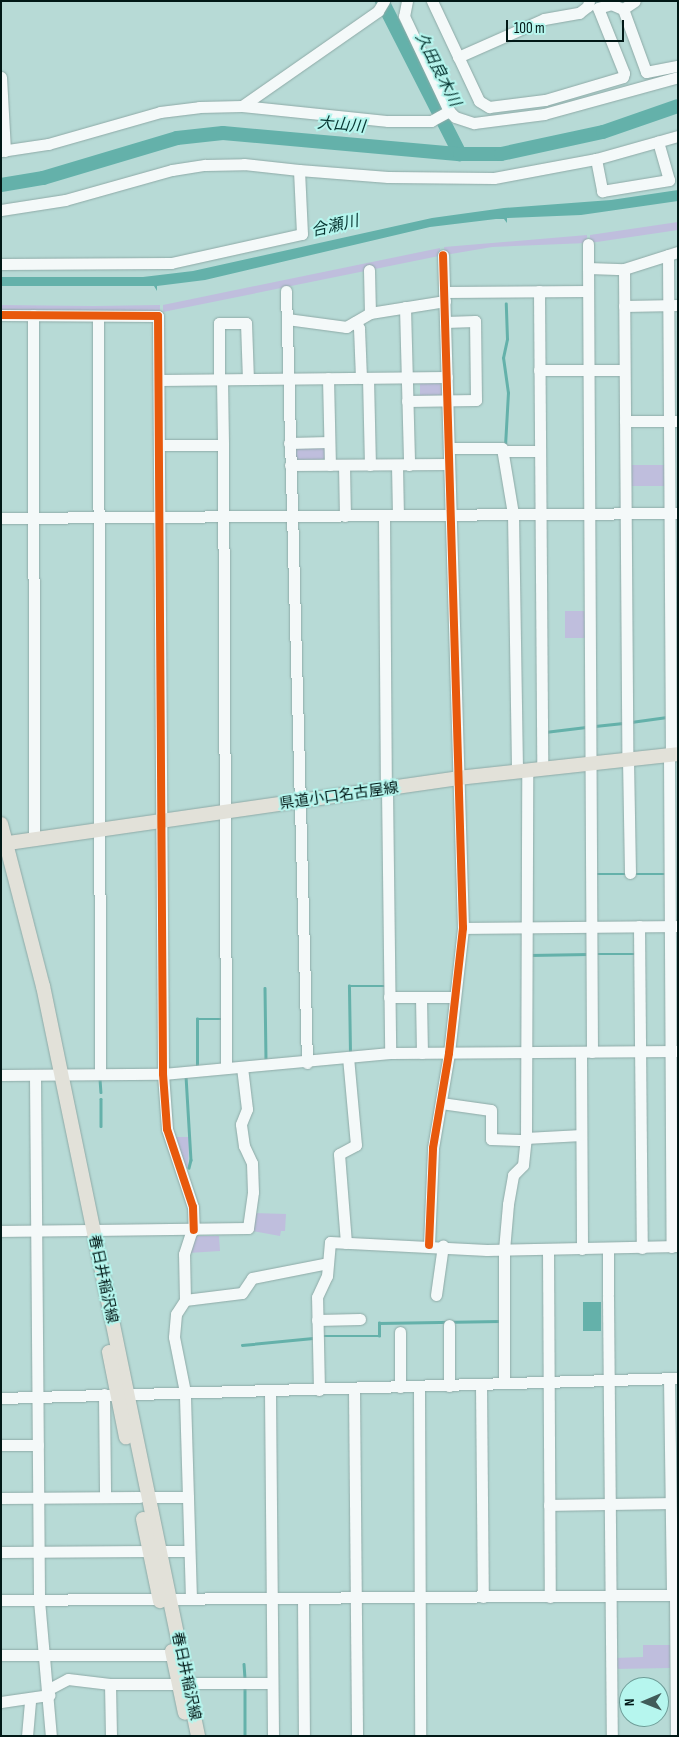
<!DOCTYPE html>
<html>
<head>
<meta charset="utf-8">
<style>
	body { margin:0 }
	#map { position:relative; width:679px; height:1737px; overflow:hidden; background:#b7dad6; font-family:"Sofia Sans Condensed","Noto Sans JP",sans-serif }
	div>[style] { position:absolute }
	[style*='--x'] { left:calc(var(--x)*1px); top:calc(var(--y)*1px); width:calc(var(--w)*1px); rotate:calc(var(--a)*1deg) }
	.green>* { inset:0; background:#bfbedd }
	.water>* { inset:0; background:#64b1aa }
	.stream>* { height:2.5px; margin:-1.25px; padding:0 1.25px; transform-origin:1.25px; border-radius:1.25px; background:#64b1aa }
	.river>* { height:14px; margin:-7px; padding:0 7px; transform-origin:7px; border-radius:7px; background:#64b1aa }
	.roads { filter:drop-shadow(0 0 1px #8eaaa7) drop-shadow(0 0 1px #8eaaa7) }
	.minor>* { height:11px; margin:-5.5px; padding:0 5.5px; transform-origin:5.5px; border-radius:5.5px; background:#f4f9f9 }
	.major>* { height:14px; margin:-7px; padding:0 7px; transform-origin:7px; border-radius:7px; background:#e2e1d9 }
	.cycleway>* { height:8px; margin:-4px; padding:0 4px; transform-origin:4px; border-radius:4px; background:#e8590c }
	span { translate:-50% -50%; white-space:nowrap; text-align:center; line-height:1.15; -webkit-text-stroke:4px #b6f6ee; paint-order:stroke }
	.street-label { font-size:15px; color:#011816 }
	.water-label { font-size:16px; color:#073531; font-style:italic }
	.frame { position:absolute; inset:0; border:2px solid #011816; pointer-events:none }
	.north { position:absolute; left:619px; top:1677px; width:50px; height:50px; box-sizing:border-box; background:#b6f6ee; border:1px solid #6e9d98; border-radius:50%; rotate:269deg; font-size:14px; font-weight:700; line-height:20px; text-align:center; color:#011816 }
	.north::after { content:''; display:block; margin:auto; width:18px; height:22px; background:#415c59; clip-path:polygon(50% 0,100% 100%,50% 72%,0 100%) }
	.scale { position:absolute; left:506px; top:20px; width:118px; height:22px; box-sizing:border-box; border:2px solid #011816; border-top:0; padding-left:6px; font-size:15px; line-height:18px; white-space:nowrap; color:#011816; -webkit-text-stroke:4px #b6f6ee; paint-order:stroke }
</style>
</head>
<body>
<div id="map">
	<div class="green">
		<i style="clip-path:polygon(678px 222px,678px 230px,590px 243px,590px 235px)"></i>
		<i style="clip-path:polygon(587px 235px,587px 243px,492px 247px,445px 255px,444px 247px)"></i>
		<i style="clip-path:polygon(440px 248px,439px 256px,163px 312px,163px 305px)"></i>
		<i style="clip-path:polygon(1px 305px,94px 306px,160px 305px,160px 313px,1px 312px)"></i>
		<i style="clip-path:polygon(440px 381px,443px 395px,420px 398px,420px 382px)"></i>
		<i style="clip-path:polygon(295px 445px,325px 445px,327px 459px,296px 462px)"></i>
		<i style="clip-path:polygon(629px 465px,666px 465px,666px 486px,629px 486px)"></i>
		<i style="clip-path:polygon(565px 611px,585px 611px,585px 638px,565px 638px)"></i>
		<i style="clip-path:polygon(173px 1137px,189px 1137px,188px 1168px,185px 1168px)"></i>
		<i style="clip-path:polygon(254px 1213px,286px 1214px,285px 1231px,281px 1231px,280px 1236px,252px 1231px)"></i>
		<i style="clip-path:polygon(194px 1236px,219px 1236px,220px 1251px,188px 1253px)"></i>
		<i style="clip-path:polygon(643px 1645px,670px 1645px,670px 1668px,614px 1669px,614px 1658px,643px 1657px)"></i>
	</div>
	<div class="water">
		<i style="clip-path:polygon(678px 190px,678px 201px,581px 215px,507px 218px,507px 223px,504px 219px,496px 219px,430px 227px,205px 280px,157px 286px,157px 291px,154px 286px,1px 286px,1px 277px,143px 277px,193px 271px,432px 218px,504px 208px,611px 200px)"></i>
		<i style="clip-path:polygon(583px 1302px,601px 1302px,601px 1331px,583px 1331px)"></i>
	</div>
	<div class="stream">
		<i style="--x:505;--y:446;--w:53;--a:-86.8"></i>
		<i style="--x:508;--y:393;--w:35;--a:-98"></i>
		<i style="--x:503;--y:358;--w:19;--a:-78"></i>
		<i style="--x:507;--y:339;--w:35;--a:-92"></i>
		<i style="--x:631;--y:722;--w:36;--a:-8"></i>
		<i style="--x:595;--y:726;--w:28;--a:-6"></i>
		<i style="--x:545;--y:732;--w:41;--a:-7"></i>
		<i style="--x:596;--y:874;--w:32;--a:0"></i>
		<i style="--x:633;--y:874;--w:31;--a:0"></i>
		<i style="--x:594;--y:954;--w:42;--a:0"></i>
		<i style="--x:530;--y:955;--w:58;--a:-1"></i>
		<i style="--x:265;--y:988;--w:74;--a:89.2"></i>
		<i style="--x:350;--y:1053;--w:67;--a:-90.9"></i>
		<i style="--x:349;--y:986;--w:36;--a:0"></i>
		<i style="--x:197;--y:1066;--w:47;--a:-90"></i>
		<i style="--x:197;--y:1019;--w:26;--a:0"></i>
		<i style="--x:186;--y:1076;--w:84;--a:86.6"></i>
		<i style="--x:191;--y:1160;--w:8;--a:104"></i>
		<i style="--x:100;--y:1079;--w:13;--a:86"></i>
		<i style="--x:101;--y:1099;--w:27;--a:90"></i>
		<i style="--x:321;--y:1336;--w:58;--a:0"></i>
		<i style="--x:379;--y:1336;--w:13;--a:-90"></i>
		<i style="--x:379;--y:1323;--w:121;--a:-0.9"></i>
		<i style="--x:242;--y:1345;--w:71;--a:-5.6"></i>
		<i style="--x:244;--y:1664;--w:16;--a:86"></i>
		<i style="--x:245;--y:1687;--w:49;--a:90"></i>
	</div>
	<div class="river">
		<i style="--x:382;--y:1;--w:172;--a:63"></i>
		<i style="--x:1;--y:185;--w:43;--a:-9.5"></i>
		<i style="--x:43;--y:178;--w:140;--a:-16.6"></i>
		<i style="--x:177;--y:138;--w:46;--a:-6.2"></i>
		<i style="--x:223;--y:133;--w:238;--a:5.1"></i>
		<i style="--x:460;--y:154;--w:41;--a:0"></i>
		<i style="--x:501;--y:154;--w:104;--a:-12.2"></i>
		<i style="--x:603;--y:132;--w:79;--a:-19.1"></i>
	</div>
	<div class="roads">
		<div class="minor">
			<i style="--x:407;--y:1;--w:15;--a:101"></i>
			<i style="--x:404;--y:16;--w:105;--a:64.7"></i>
			<i style="--x:449;--y:111;--w:8;--a:45"></i>
			<i style="--x:455;--y:117;--w:20;--a:18"></i>
			<i style="--x:474;--y:123;--w:71;--a:-7.3"></i>
			<i style="--x:544;--y:114;--w:139;--a:-15.4"></i>
			<i style="--x:432;--y:1;--w:110;--a:64.8"></i>
			<i style="--x:479;--y:101;--w:12;--a:31"></i>
			<i style="--x:489;--y:107;--w:56;--a:-7.1"></i>
			<i style="--x:545;--y:100;--w:81;--a:-16.4"></i>
			<i style="--x:623;--y:77;--w:4;--a:-76"></i>
			<i style="--x:624;--y:73;--w:70;--a:-111.8"></i>
			<i style="--x:598;--y:8;--w:14;--a:-17"></i>
			<i style="--x:611;--y:4;--w:13;--a:23"></i>
			<i style="--x:623;--y:9;--w:67;--a:69.9"></i>
			<i style="--x:646;--y:72;--w:33;--a:-11"></i>
			<i style="--x:623;--y:9;--w:14;--a:-34"></i>
			<i style="--x:458;--y:57;--w:94;--a:-23.8"></i>
			<i style="--x:544;--y:19;--w:36;--a:-10"></i>
			<i style="--x:579;--y:13;--w:11;--a:-38"></i>
			<i style="--x:588;--y:6;--w:5;--a:-79"></i>
			<i style="--x:1;--y:77;--w:74;--a:86.9"></i>
			<i style="--x:242;--y:106;--w:166;--a:-34.9"></i>
			<i style="--x:378;--y:11;--w:12;--a:-59"></i>
			<i style="--x:1;--y:151;--w:48;--a:-8.5"></i>
			<i style="--x:48;--y:144;--w:116;--a:-15.9"></i>
			<i style="--x:160;--y:112;--w:39;--a:-7"></i>
			<i style="--x:199;--y:107;--w:43;--a:-1.3"></i>
			<i style="--x:242;--y:106;--w:147;--a:5.9"></i>
			<i style="--x:388;--y:121;--w:43;--a:0"></i>
			<i style="--x:431;--y:121;--w:21;--a:-29"></i>
			<i style="--x:596;--y:159;--w:33;--a:79"></i>
			<i style="--x:602;--y:191;--w:68;--a:-9.3"></i>
			<i style="--x:669;--y:180;--w:40;--a:-106"></i>
			<i style="--x:1;--y:210;--w:65;--a:-8.9"></i>
			<i style="--x:65;--y:200;--w:111;--a:-15.7"></i>
			<i style="--x:172;--y:170;--w:33;--a:-9"></i>
			<i style="--x:205;--y:165;--w:39;--a:-1"></i>
			<i style="--x:244;--y:164;--w:55;--a:6.2"></i>
			<i style="--x:588;--y:244;--w:24;--a:90"></i>
			<i style="--x:668;--y:255;--w:500;--a:89.66"></i>
			<i style="--x:1;--y:264;--w:170;--a:-0.3"></i>
			<i style="--x:171;--y:263;--w:134;--a:-12.5"></i>
			<i style="--x:302;--y:234;--w:64;--a:-92.7"></i>
			<i style="--x:299;--y:170;--w:89;--a:4.5"></i>
			<i style="--x:388;--y:177;--w:106;--a:0.5"></i>
			<i style="--x:494;--y:178;--w:104;--a:-10.6"></i>
			<i style="--x:596;--y:159;--w:85;--a:-15.7"></i>
			<i style="--x:624;--y:269;--w:491;--a:89.6"></i>
			<i style="--x:369;--y:270;--w:43;--a:88.7"></i>
			<i style="--x:286;--y:291;--w:772;--a:88.44"></i>
			<i style="--x:539;--y:291;--w:478;--a:89.6"></i>
			<i style="--x:444;--y:292;--w:144;--a:-0.4"></i>
			<i style="--x:624;--y:306;--w:54;--a:-1.1"></i>
			<i style="--x:405;--y:307;--w:158;--a:88.5"></i>
			<i style="--x:1;--y:315;--w:157;--a:0.4"></i>
			<i style="--x:158;--y:316;--w:758;--a:89.62"></i>
			<i style="--x:163;--y:1074;--w:55;--a:85.8"></i>
			<i style="--x:167;--y:1129;--w:82;--a:71.6"></i>
			<i style="--x:193;--y:1207;--w:23;--a:88"></i>
			<i style="--x:33;--y:315;--w:525;--a:89.89"></i>
			<i style="--x:98;--y:316;--w:758;--a:89.85"></i>
			<i style="--x:287;--y:319;--w:60;--a:7.7"></i>
			<i style="--x:346;--y:327;--w:28;--a:-30"></i>
			<i style="--x:370;--y:313;--w:76;--a:-9.1"></i>
			<i style="--x:355;--y:322;--w:7;--a:56"></i>
			<i style="--x:359;--y:328;--w:50;--a:87.7"></i>
			<i style="--x:539;--y:370;--w:85;--a:0"></i>
			<i style="--x:328;--y:378;--w:87;--a:88.7"></i>
			<i style="--x:368;--y:378;--w:87;--a:88.7"></i>
			<i style="--x:219;--y:379;--w:56;--a:-90"></i>
			<i style="--x:219;--y:323;--w:27;--a:0"></i>
			<i style="--x:246;--y:323;--w:56;--a:88"></i>
			<i style="--x:222;--y:379;--w:66;--a:89.1"></i>
			<i style="--x:159;--y:380;--w:288;--a:-0.6"></i>
			<i style="--x:407;--y:401;--w:69;--a:-0.8"></i>
			<i style="--x:476;--y:400;--w:79;--a:-90.7"></i>
			<i style="--x:475;--y:321;--w:30;--a:178"></i>
			<i style="--x:625;--y:421;--w:53;--a:0"></i>
			<i style="--x:289;--y:443;--w:40;--a:-1.4"></i>
			<i style="--x:160;--y:445;--w:63;--a:0"></i>
			<i style="--x:223;--y:445;--w:623;--a:89.72"></i>
			<i style="--x:449;--y:448;--w:53;--a:0"></i>
			<i style="--x:502;--y:448;--w:67;--a:80.5"></i>
			<i style="--x:513;--y:514;--w:257;--a:89.1"></i>
			<i style="--x:508;--y:451;--w:32;--a:0"></i>
			<i style="--x:290;--y:465;--w:159;--a:-0.4"></i>
			<i style="--x:344;--y:465;--w:51;--a:88.9"></i>
			<i style="--x:397;--y:465;--w:50;--a:88.9"></i>
			<i style="--x:384;--y:515;--w:274;--a:89.6"></i>
			<i style="--x:1;--y:518;--w:677;--a:-0.42"></i>
			<i style="--x:669;--y:755;--w:492;--a:89.7"></i>
			<i style="--x:628;--y:759;--w:114;--a:89"></i>
			<i style="--x:387;--y:789;--w:264;--a:89.3"></i>
			<i style="--x:639;--y:926;--w:322;--a:89.5"></i>
			<i style="--x:463;--y:928;--w:215;--a:-0.5"></i>
			<i style="--x:389;--y:997;--w:66;--a:0"></i>
			<i style="--x:421;--y:997;--w:56;--a:89"></i>
			<i style="--x:592;--y:1052;--w:784;--a:-90.29"></i>
			<i style="--x:588;--y:268;--w:36;--a:2"></i>
			<i style="--x:624;--y:269;--w:57;--a:-17.5"></i>
			<i style="--x:581;--y:1053;--w:196;--a:89.7"></i>
			<i style="--x:1;--y:1075;--w:162;--a:-0.4"></i>
			<i style="--x:163;--y:1074;--w:228;--a:-5.3"></i>
			<i style="--x:390;--y:1053;--w:288;--a:-0.4"></i>
			<i style="--x:35;--y:1075;--w:525;--a:89.56"></i>
			<i style="--x:39;--y:1600;--w:137;--a:85"></i>
			<i style="--x:441;--y:1103;--w:50;--a:8"></i>
			<i style="--x:491;--y:1110;--w:29;--a:90"></i>
			<i style="--x:491;--y:1139;--w:35;--a:2"></i>
			<i style="--x:526;--y:1138;--w:55;--a:-3.1"></i>
			<i style="--x:93;--y:1230;--w:155;--a:-0.7"></i>
			<i style="--x:248;--y:1228;--w:36;--a:-82"></i>
			<i style="--x:253;--y:1192;--w:29;--a:-92"></i>
			<i style="--x:252;--y:1163;--w:19;--a:-115"></i>
			<i style="--x:244;--y:1146;--w:22;--a:-98"></i>
			<i style="--x:241;--y:1124;--w:16;--a:-68"></i>
			<i style="--x:247;--y:1109;--w:42;--a:-96.8"></i>
			<i style="--x:1;--y:1231;--w:84;--a:-0.7"></i>
			<i style="--x:346;--y:1243;--w:89;--a:-94.5"></i>
			<i style="--x:339;--y:1154;--w:19;--a:-28"></i>
			<i style="--x:356;--y:1145;--w:88;--a:-95.2"></i>
			<i style="--x:429;--y:1245;--w:97;--a:-87.6"></i>
			<i style="--x:433;--y:1148;--w:96;--a:-80.4"></i>
			<i style="--x:449;--y:1053;--w:126;--a:-83.6"></i>
			<i style="--x:463;--y:928;--w:673;--a:-91.7"></i>
			<i style="--x:608;--y:1249;--w:45;--a:90"></i>
			<i style="--x:548;--y:1250;--w:347;--a:89.7"></i>
			<i style="--x:436;--y:1295;--w:50;--a:-82"></i>
			<i style="--x:608;--y:1297;--w:439;--a:89.5"></i>
			<i style="--x:185;--y:1300;--w:57;--a:-7"></i>
			<i style="--x:242;--y:1293;--w:18;--a:-56"></i>
			<i style="--x:252;--y:1278;--w:77;--a:-11.2"></i>
			<i style="--x:317;--y:1320;--w:43;--a:-1.3"></i>
			<i style="--x:449;--y:1325;--w:61;--a:90"></i>
			<i style="--x:669;--y:1378;--w:217;--a:89.2"></i>
			<i style="--x:504;--y:1383;--w:133;--a:-90"></i>
			<i style="--x:504;--y:1250;--w:46;--a:-85"></i>
			<i style="--x:508;--y:1204;--w:29;--a:-80"></i>
			<i style="--x:513;--y:1175;--w:14;--a:-45"></i>
			<i style="--x:523;--y:1165;--w:27;--a:-84"></i>
			<i style="--x:526;--y:1138;--w:368;--a:-89.8"></i>
			<i style="--x:481;--y:1384;--w:213;--a:89.5"></i>
			<i style="--x:400;--y:1387;--w:55;--a:-90"></i>
			<i style="--x:419;--y:1387;--w:349;--a:89.8"></i>
			<i style="--x:354;--y:1389;--w:347;--a:89.5"></i>
			<i style="--x:319;--y:1390;--w:93;--a:-91.2"></i>
			<i style="--x:317;--y:1297;--w:23;--a:-65"></i>
			<i style="--x:327;--y:1276;--w:34;--a:-85"></i>
			<i style="--x:330;--y:1242;--w:157;--a:2.9"></i>
			<i style="--x:487;--y:1250;--w:191;--a:-1.2"></i>
			<i style="--x:270;--y:1392;--w:344;--a:89.5"></i>
			<i style="--x:104;--y:1394;--w:103;--a:89.4"></i>
			<i style="--x:1;--y:1398;--w:677;--a:-1.69"></i>
			<i style="--x:1;--y:1445;--w:37;--a:0"></i>
			<i style="--x:148;--y:1497;--w:40;--a:0"></i>
			<i style="--x:1;--y:1498;--w:138;--a:-0.4"></i>
			<i style="--x:549;--y:1505;--w:121;--a:-0.9"></i>
			<i style="--x:160;--y:1551;--w:29;--a:0"></i>
			<i style="--x:1;--y:1552;--w:149;--a:-0.4"></i>
			<i style="--x:675;--y:1595;--w:141;--a:89.6"></i>
			<i style="--x:303;--y:1598;--w:138;--a:89.6"></i>
			<i style="--x:191;--y:1599;--w:207;--a:-91.7"></i>
			<i style="--x:185;--y:1392;--w:56;--a:-101.3"></i>
			<i style="--x:174;--y:1337;--w:23;--a:-85"></i>
			<i style="--x:176;--y:1314;--w:17;--a:-57"></i>
			<i style="--x:185;--y:1300;--w:46;--a:-91.2"></i>
			<i style="--x:184;--y:1254;--w:25;--a:-72"></i>
			<i style="--x:1;--y:1600;--w:677;--a:-0.42"></i>
			<i style="--x:1;--y:1655;--w:171;--a:0"></i>
			<i style="--x:188;--y:1683;--w:84;--a:0"></i>
			<i style="--x:110;--y:1684;--w:52;--a:88.9"></i>
			<i style="--x:49;--y:1689;--w:21;--a:-28"></i>
			<i style="--x:68;--y:1679;--w:42;--a:6.8"></i>
			<i style="--x:110;--y:1684;--w:68;--a:0"></i>
			<i style="--x:1;--y:1702;--w:49;--a:-8.3"></i>
			<i style="--x:27;--y:1736;--w:38;--a:-85"></i>
		</div>
		<div class="major">
			<i style="--x:1;--y:824;--w:167;--a:75.5"></i>
			<i style="--x:43;--y:986;--w:766;--a:78.32"></i>
			<i style="--x:1;--y:844;--w:462;--a:-8.2"></i>
			<i style="--x:458;--y:778;--w:221;--a:-6.2"></i>
			<i style="--x:109;--y:1352;--w:87;--a:78.7"></i>
			<i style="--x:143;--y:1519;--w:84;--a:78.3"></i>
			<i style="--x:172;--y:1651;--w:63;--a:78.2"></i>
		</div>
	</div>
	<div class="cycleway">
		<i style="--x:1;--y:315;--w:157;--a:0.4"></i>
		<i style="--x:158;--y:316;--w:758;--a:89.62"></i>
		<i style="--x:163;--y:1074;--w:55;--a:85.8"></i>
		<i style="--x:167;--y:1129;--w:82;--a:71.6"></i>
		<i style="--x:193;--y:1207;--w:23;--a:88"></i>
		<i style="--x:429;--y:1245;--w:97;--a:-87.6"></i>
		<i style="--x:433;--y:1148;--w:96;--a:-80.4"></i>
		<i style="--x:449;--y:1053;--w:126;--a:-83.6"></i>
		<i style="--x:463;--y:928;--w:673;--a:-91.7"></i>
	</div>
	<div class="street-label">
		<span style="left:339px;top:796px;rotate:-8deg">県道小口名古屋線</span>
		<span style="left:103px;top:1279px;rotate:78deg">春日井稲沢線</span>
		<span style="left:186px;top:1676px;rotate:78deg">春日井稲沢線</span>
	</div>
	<div class="water-label">
		<span style="left:437px;top:70px;rotate:63deg">久田良木川</span>
		<span style="left:341px;top:126px;rotate:5deg">大山川</span>
		<span style="left:335px;top:227px;rotate:-13deg">合瀬川</span>
	</div>
	<div class="frame"></div>
	<div class="north">N</div>
	<div class="scale">100 m</div>
</div>
</body>
</html>
